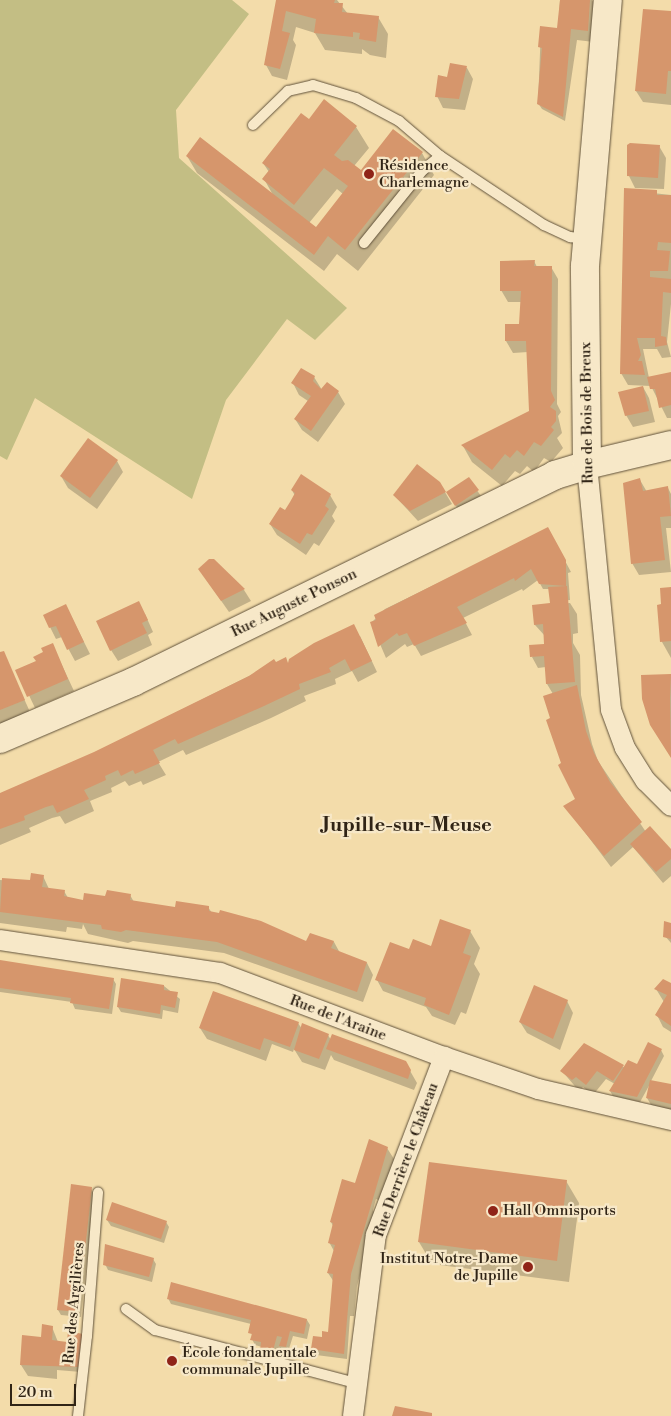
<!DOCTYPE html>
<html>
<head>
<meta charset="utf-8">
<style>
	body { margin:0 }
	#map { position:relative; width:671px; height:1416px; overflow:hidden; background:#f3dcaa; font-family:"Libre Bodoni",serif }
	div>[style] { position:absolute }
	[style*='--x'] { left:calc(var(--x)*1px); top:calc(var(--y)*1px); width:calc(var(--w)*1px); rotate:calc(var(--a)*1deg) }
	.green>* { inset:0; background:#c3be84 }
	.shadow>* { inset:0; background:#0003 }
	.building>* { inset:0; background:#d6966c }
	.roads { filter:drop-shadow(0 0 1px #61523b) drop-shadow(0 0 1px #61523b) }
	.lane>* { height:10px; margin:-5px; padding:0 5px; transform-origin:5px; border-radius:5px; background:#f7e8c8 }
	.street>* { height:20px; margin:-10px; padding:0 10px; transform-origin:10px; border-radius:10px; background:#f7e8c8 }
	.secondary>* { height:28px; margin:-14px; padding:0 14px; transform-origin:14px; border-radius:14px; background:#f7e8c8 }
	.dots>* { width:14px; height:14px; translate:-50% -50%; box-sizing:border-box; border:2px solid #f7e8c8; border-radius:50% }
	span { translate:-50% -50%; white-space:nowrap; text-align:center; line-height:1.15; -webkit-text-stroke:4.5px #f7e8c8; paint-order:stroke }
	.poi-label { font-size:15px; color:#302416 }
	.left { translate:0 -50%; text-align:left }
	.right { translate:-100% -50%; text-align:right }
	.street-label { font-size:15px; color:#302416 }
	.district-label { font-size:20px; color:#302416; font-weight:700 }
	.scale { position:absolute; left:10px; top:1384px; width:66px; height:22px; box-sizing:border-box; border:2px solid #302416; border-top:0; padding-left:6px; font-size:15px; line-height:18px; white-space:nowrap; color:#302416; -webkit-text-stroke:4px #f7e8c8; paint-order:stroke }
</style>
</head>
<body>
<div id="map">
	<div class="green">
		<i style="clip-path:polygon(0 0,232px 0,249px 14px,176px 110px,179px 158px,347px 308px,315px 340px,287px 319px,226px 400px,192px 499px,35px 398px,7px 460px,0 456px)"></i>
	</div>
	<div class="shadow">
		<i style="clip-path:polygon(277px 0,337px 0,348px 14px,378px 17px,388px 34px,386px 58px,370px 55px,362px 49px,362px 54px,325px 50px,315px 33px,296px 27px,293px 40px,296px 45px,287px 80px,272px 76px,266px 65px)"></i>
		<i style="clip-path:polygon(560px 0,592px 0,597px 8px,594px 42px,577px 40px,565px 121px,542px 109px,538px 103px,541px 27px,558px 29px)"></i>
		<i style="clip-path:polygon(671px 12px,671px 105px,643px 102px,636px 91px)"></i>
		<i style="clip-path:polygon(451px 64px,467px 68px,473px 79px,465px 110px,443px 108px,437px 96px,448px 78px)"></i>
		<i style="clip-path:polygon(evenodd,309px 120px,356px 127px,369px 148px,354px 166px,361px 172px,422px 153px,434px 175px,358px 271px,337px 254px,324px 271px,197px 173px,187px 156px,273px 195px,264px 179px,269px 172px,263px 163px,309px 120px,337px 189px,343px 194px,320px 232px,309px 223px,337px 189px)"></i>
		<i style="clip-path:polygon(659px 146px,666px 158px,664px 189px,635px 188px,629px 176px)"></i>
		<i style="clip-path:polygon(625px 190px,671px 195px,671px 304px,667px 342px,671px 357px,662px 358px,657px 349px,643px 349px,649px 378px,671px 374px,671px 418px,667px 418px,651px 386px,628px 385px,621px 373px)"></i>
		<i style="clip-path:polygon(534px 261px,537px 267px,551px 267px,558px 279px,557px 404px,561px 412px,558px 416px,562px 433px,557px 438px,563px 448px,551px 462px,544px 458px,534px 472px,527px 466px,520px 474px,515px 471px,502px 486px,472px 462px,463px 446px,530px 412px,528px 352px,513px 353px,506px 341px,506px 325px,520px 325px,521px 302px,508px 302px,501px 290px)"></i>
		<i style="clip-path:polygon(314px 377px,322px 390px,338px 392px,345px 404px,318px 442px,302px 430px,295px 419px,308px 401px,299px 395px,293px 383px)"></i>
		<i style="clip-path:polygon(643px 387px,649px 398px,655px 422px,633px 427px,626px 415px)"></i>
		<i style="clip-path:polygon(117px 461px,123px 472px,97px 509px,68px 488px,61px 476px)"></i>
		<i style="clip-path:polygon(301px 476px,330px 495px,337px 507px,332px 516px,335px 521px,319px 546px,314px 543px,306px 555px,277px 535px,270px 524px,285px 511px,295px 496px,292px 490px)"></i>
		<i style="clip-path:polygon(469px 479px,481px 496px,459px 511px,448px 492px)"></i>
		<i style="clip-path:polygon(640px 480px,647px 492px,668px 488px,671px 494px,671px 486px,671px 528px,666px 528px,671px 572px,639px 575px,632px 563px)"></i>
		<i style="clip-path:polygon(439px 482px,452px 504px,418px 521px,394px 495px)"></i>
		<i style="clip-path:polygon(548px 529px,571px 572px,568px 573px,570px 600px,551px 602px,550px 589px,543px 589px,538px 580px,523px 591px,522px 589px,463px 618px,472px 635px,421px 656px,414px 644px,407px 647px,405px 644px,386px 658px,371px 623px,385px 609px)"></i>
		<i style="clip-path:polygon(214px 560px,244px 590px,251px 601px,229px 612px,199px 569px)"></i>
		<i style="clip-path:polygon(671px 589px,671px 658px,662px 642px,658px 606px,662px 605px)"></i>
		<i style="clip-path:polygon(570px 603px,577px 614px,578px 633px,573px 634px,573px 643px,580px 655px,581px 695px,592px 744px,598px 761px,646px 832px,671px 851px,671px 876px,663px 883px,633px 847px,611px 867px,565px 806px,577px 800px,563px 764px,552px 719px,553px 694px,547px 684px,546px 667px,538px 668px,532px 657px,545px 645px,545px 636px,535px 625px,534px 606px)"></i>
		<i style="clip-path:polygon(66px 606px,90px 654px,75px 661px,62px 637px,56px 639px,50px 627px)"></i>
		<i style="clip-path:polygon(145px 614px,153px 632px,148px 635px,152px 645px,118px 661px,111px 650px)"></i>
		<i style="clip-path:polygon(360px 636px,377px 672px,358px 682px,352px 671px,335px 679px,336px 684px,304px 696px,306px 701px,271px 718px,186px 755px,183px 750px,158px 762px,166px 775px,143px 785px,141px 781px,129px 786px,125px 781px,111px 788px,112px 792px,90px 801px,94px 811px,65px 824px,60px 816px,52px 818px,29px 828px,31px 832px,0 845px,0 794px,95px 753px,275px 663px,289px 665px)"></i>
		<i style="clip-path:polygon(52px 644px,74px 691px,35px 708px,17px 670px,37px 662px)"></i>
		<i style="clip-path:polygon(3px 652px,30px 712px,0 724px,0 654px)"></i>
		<i style="clip-path:polygon(671px 675px,671px 757px,651px 724px,642px 676px)"></i>
		<i style="clip-path:polygon(43px 876px,49px 889px,64px 891px,68px 898px,82px 901px,130px 895px,134px 902px,176px 908px,208px 907px,212px 913px,306px 943px,310px 934px,334px 942px,340px 953px,367px 963px,373px 975px,363px 1002px,224px 953px,133px 941px,128px 943px,88px 934px,83px 924px,82px 929px,67px 927px,66px 932px,0 923px,0 880px,31px 882px)"></i>
		<i style="clip-path:polygon(671px 925px,671px 943px,665px 936px)"></i>
		<i style="clip-path:polygon(470px 931px,480px 948px,474px 964px,480px 974px,466px 1014px,461px 1012px,455px 1025px,432px 1016px,426px 1007px,383px 991px,377px 980px,408px 950px,431px 948px)"></i>
		<i style="clip-path:polygon(0 962px,113px 979px,116px 984px,112px 1014px,75px 1009px,72px 1002px,0 992px)"></i>
		<i style="clip-path:polygon(671px 985px,671px 1032px,663px 1027px,657px 1015px,664px 1002px,656px 989px)"></i>
		<i style="clip-path:polygon(164px 986px,180px 999px,178px 1013px,163px 1010px,162px 1019px,121px 1012px,118px 1007px)"></i>
		<i style="clip-path:polygon(567px 1001px,573px 1013px,560px 1050px,527px 1033px,520px 1022px)"></i>
		<i style="clip-path:polygon(298px 1023px,302px 1029px,328px 1035px,331px 1040px,405px 1062px,417px 1083px,414px 1090px,334px 1060px,331px 1055px,325px 1070px,302px 1062px,294px 1049px,293px 1052px,272px 1044px,266px 1061px,207px 1039px,200px 1028px)"></i>
		<i style="clip-path:polygon(661px 1050px,664px 1056px,651px 1081px,671px 1087px,671px 1113px,654px 1110px,647px 1098px,650px 1084px,640px 1102px,613px 1096px,610px 1091px,615px 1084px,606px 1079px,593px 1095px,583px 1087px,579px 1091px,562px 1071px,637px 1066px)"></i>
		<i style="clip-path:polygon(387px 1148px,394px 1159px,381px 1201px,376px 1199px,373px 1210px,376px 1216px,357px 1286px,354px 1316px,350px 1316px,347px 1359px,316px 1355px,312px 1349px,329px 1334px,334px 1282px,328px 1273px,334px 1251px,329px 1242px,333px 1226px,331px 1222px)"></i>
		<i style="clip-path:polygon(566px 1181px,579px 1203px,569px 1282px,432px 1264px,419px 1242px)"></i>
		<i style="clip-path:polygon(91px 1189px,94px 1194px,81px 1317px,61px 1315px,58px 1310px)"></i>
		<i style="clip-path:polygon(107px 1220px,166px 1222px,169px 1227px,164px 1243px,111px 1226px)"></i>
		<i style="clip-path:polygon(153px 1259px,156px 1264px,152px 1282px,108px 1270px,105px 1264px)"></i>
		<i style="clip-path:polygon(168px 1298px,307px 1320px,310px 1325px,307px 1339px,293px 1336px,288px 1352px,283px 1351px,278px 1365px,268px 1362px,262px 1347px,255px 1345px,252px 1339px,251px 1324px,171px 1304px)"></i>
		<i style="clip-path:polygon(52px 1327px,58px 1342px,68px 1343px,81px 1372px,57px 1370px,57px 1379px,28px 1376px,21px 1365px)"></i>
	</div>
	<div class="building">
		<i style="clip-path:polygon(276px 0,335px 0,334px 3px,343px 3px,342px 12px,379px 16px,376px 42px,359px 39px,360px 33px,353px 32px,353px 37px,314px 33px,316px 19px,286px 11px,282px 31px,290px 33px,280px 69px,264px 65px)"></i>
		<i style="clip-path:polygon(560px 0,590px 0,588px 31px,571px 29px,563px 117px,537px 104px,542px 48px,538px 47px,540px 26px,557px 28px)"></i>
		<i style="clip-path:polygon(643px 9px,671px 11px,671px 71px,668px 71px,666px 94px,635px 91px)"></i>
		<i style="clip-path:polygon(450px 63px,467px 66px,459px 99px,435px 97px,438px 75px,447px 77px)"></i>
		<i style="clip-path:polygon(324px 99px,357px 126px,334px 155px,342px 161px,348px 160px,361px 170px,393px 129px,423px 152px,345px 250px,328px 236px,314px 255px,186px 156px,200px 137px,316px 227px,348px 186px,324px 168px,294px 205px,262px 179px,270px 169px,262px 163px,301px 113px,309px 119px)"></i>
		<i style="clip-path:polygon(630px 143px,660px 145px,658px 178px,627px 176px,627px 145px)"></i>
		<i style="clip-path:polygon(624px 188px,657px 190px,657px 195px,671px 195px,671px 243px,658px 242px,657px 250px,670px 251px,668px 271px,650px 271px,650px 277px,671px 279px,671px 293px,663px 292px,661px 336px,666px 337px,667px 345px,655px 347px,655px 338px,637px 338px,641px 355px,638px 361px,642px 361px,645px 375px,620px 374px)"></i>
		<i style="clip-path:polygon(535px 260px,534px 266px,552px 266px,551px 391px,555px 400px,550px 407px,556px 411px,556px 421px,551px 427px,554px 430px,541px 446px,534px 442px,524px 456px,517px 450px,510px 458px,505px 454px,492px 470px,461px 445px,529px 411px,526px 341px,505px 341px,505px 324px,519px 324px,521px 291px,500px 291px,500px 261px)"></i>
		<i style="clip-path:polygon(301px 368px,315px 376px,313px 381px,321px 389px,327px 382px,339px 391px,311px 431px,294px 419px,311px 396px,291px 383px)"></i>
		<i style="clip-path:polygon(671px 372px,671px 405px,659px 408px,655px 389px,650px 389px,647px 377px)"></i>
		<i style="clip-path:polygon(643px 386px,649px 411px,625px 416px,618px 392px)"></i>
		<i style="clip-path:polygon(88px 438px,118px 460px,90px 498px,60px 476px)"></i>
		<i style="clip-path:polygon(417px 464px,440px 482px,446px 492px,410px 511px,393px 495px)"></i>
		<i style="clip-path:polygon(301px 474px,331px 494px,325px 506px,329px 509px,312px 535px,307px 533px,300px 544px,269px 524px,280px 507px,285px 510px,290px 502px,295px 493px,291px 490px)"></i>
		<i style="clip-path:polygon(469px 477px,479px 490px,455px 506px,446px 492px)"></i>
		<i style="clip-path:polygon(640px 478px,643px 491px,668px 486px,671px 516px,660px 517px,665px 560px,631px 564px,623px 483px)"></i>
		<i style="clip-path:polygon(548px 527px,566px 560px,566px 586px,539px 584px,531px 569px,515px 581px,514px 578px,457px 607px,467px 623px,414px 646px,407px 633px,399px 636px,397px 633px,378px 647px,370px 622px,376px 620px,374px 615px)"></i>
		<i style="clip-path:polygon(209px 559px,214px 559px,245px 589px,221px 601px,198px 569px)"></i>
		<i style="clip-path:polygon(567px 586px,575px 682px,546px 684px,544px 656px,530px 657px,529px 645px,544px 644px,543px 624px,534px 625px,532px 605px,550px 603px,548px 587px)"></i>
		<i style="clip-path:polygon(671px 587px,671px 641px,660px 642px,657px 605px,661px 604px,660px 588px)"></i>
		<i style="clip-path:polygon(139px 601px,148px 620px,142px 623px,147px 633px,110px 651px,96px 621px)"></i>
		<i style="clip-path:polygon(66px 604px,84px 642px,67px 650px,56px 626px,49px 628px,43px 615px)"></i>
		<i style="clip-path:polygon(354px 624px,372px 661px,351px 671px,345px 659px,329px 668px,331px 672px,299px 684px,300px 689px,264px 706px,178px 744px,175px 739px,153px 750px,160px 763px,135px 774px,133px 770px,121px 776px,118px 770px,105px 776px,106px 780px,84px 790px,89px 799px,57px 813px,53px 805px,46px 807px,24px 816px,25px 820px,0 829px,0 793px,94px 752px,249px 676px,274px 659px,276px 662px,286px 657px,288px 663px,289px 659px,314px 643px)"></i>
		<i style="clip-path:polygon(53px 643px,68px 679px,27px 697px,15px 670px,36px 661px,33px 657px,43px 652px,41px 648px)"></i>
		<i style="clip-path:polygon(4px 651px,25px 700px,0 710px,0 652px)"></i>
		<i style="clip-path:polygon(671px 674px,670px 698px,671px 758px,650px 725px,642px 699px,641px 675px)"></i>
		<i style="clip-path:polygon(577px 685px,586px 731px,594px 753px,610px 782px,642px 822px,604px 856px,563px 806px,575px 799px,558px 765px,561px 763px,546px 720px,550px 718px,543px 696px)"></i>
		<i style="clip-path:polygon(650px 826px,671px 849px,671px 859px,656px 872px,630px 844px)"></i>
		<i style="clip-path:polygon(31px 873px,44px 875px,42px 887px,65px 890px,64px 896px,83px 900px,84px 893px,105px 896px,107px 890px,131px 894px,130px 900px,175px 907px,176px 901px,209px 906px,209px 911px,219px 913px,220px 910px,261px 921px,306px 941px,310px 933px,334px 941px,331px 948px,367px 962px,357px 992px,217px 942px,126px 930px,121px 932px,102px 929px,101px 925px,0 912px,2px 878px,30px 880px)"></i>
		<i style="clip-path:polygon(440px 919px,471px 930px,463px 953px,471px 956px,449px 1015px,424px 1005px,426px 998px,375px 980px,390px 942px,409px 949px,413px 939px,431px 946px)"></i>
		<i style="clip-path:polygon(664px 921px,671px 923px,671px 939px,663px 937px)"></i>
		<i style="clip-path:polygon(0 960px,114px 978px,109px 1009px,70px 1003px,71px 998px,0 988px)"></i>
		<i style="clip-path:polygon(121px 978px,164px 985px,164px 990px,178px 992px,175px 1008px,161px 1005px,160px 1014px,117px 1007px)"></i>
		<i style="clip-path:polygon(663px 979px,671px 983px,671px 1026px,655px 1015px,667px 995px,654px 989px)"></i>
		<i style="clip-path:polygon(534px 985px,568px 1000px,553px 1039px,519px 1022px)"></i>
		<i style="clip-path:polygon(213px 991px,299px 1022px,290px 1047px,264px 1038px,260px 1050px,199px 1028px)"></i>
		<i style="clip-path:polygon(302px 1023px,329px 1034px,319px 1059px,294px 1050px)"></i>
		<i style="clip-path:polygon(332px 1034px,406px 1061px,411px 1070px,408px 1079px,326px 1049px)"></i>
		<i style="clip-path:polygon(648px 1042px,662px 1049px,637px 1097px,609px 1091px,628px 1060px,637px 1064px)"></i>
		<i style="clip-path:polygon(584px 1043px,624px 1065px,613px 1081px,597px 1071px,586px 1085px,576px 1077px,572px 1080px,560px 1071px)"></i>
		<i style="clip-path:polygon(650px 1080px,671px 1084px,671px 1104px,646px 1098px)"></i>
		<i style="clip-path:polygon(369px 1139px,388px 1147px,351px 1274px,344px 1354px,311px 1349px,313px 1336px,322px 1337px,322px 1331px,328px 1332px,333px 1274px,327px 1273px,335px 1245px,328px 1243px,333px 1223px,330px 1222px,342px 1179px,355px 1183px)"></i>
		<i style="clip-path:polygon(429px 1162px,567px 1180px,557px 1261px,418px 1242px)"></i>
		<i style="clip-path:polygon(71px 1184px,92px 1187px,78px 1312px,57px 1310px)"></i>
		<i style="clip-path:polygon(112px 1202px,167px 1221px,161px 1239px,106px 1220px)"></i>
		<i style="clip-path:polygon(105px 1244px,154px 1258px,149px 1277px,103px 1265px)"></i>
		<i style="clip-path:polygon(171px 1282px,307px 1319px,304px 1334px,290px 1331px,286px 1347px,279px 1346px,282px 1337px,277px 1336px,272px 1354px,260px 1351px,261px 1342px,250px 1340px,252px 1334px,248px 1333px,251px 1320px,167px 1299px)"></i>
		<i style="clip-path:polygon(42px 1324px,53px 1326px,52px 1340px,67px 1342px,68px 1331px,83px 1334px,79px 1367px,20px 1365px,22px 1335px,41px 1337px)"></i>
		<i style="clip-path:polygon(395px 1406px,432px 1413px,432px 1416px,392px 1416px)"></i>
	</div>
	<div class="roads">
		<div class="lane">
			<i style="--x:253;--y:125;--w:49;--a:-44.2"></i>
			<i style="--x:288;--y:91;--w:26;--a:-13"></i>
			<i style="--x:313;--y:85;--w:45;--a:16.8"></i>
			<i style="--x:356;--y:98;--w:49;--a:28.1"></i>
			<i style="--x:399;--y:121;--w:54;--a:40.5"></i>
			<i style="--x:364;--y:243;--w:94;--a:-51.1"></i>
			<i style="--x:423;--y:170;--w:22;--a:-39"></i>
			<i style="--x:440;--y:156;--w:125;--a:33.6"></i>
			<i style="--x:544;--y:225;--w:29;--a:25"></i>
			<i style="--x:570;--y:237;--w:16;--a:7"></i>
			<i style="--x:126;--y:1309;--w:36;--a:36"></i>
			<i style="--x:155;--y:1330;--w:208;--a:14.8"></i>
			<i style="--x:78;--y:1416;--w:81;--a:-83.6"></i>
			<i style="--x:87;--y:1336;--w:144;--a:-85.6"></i>
		</div>
		<div class="street">
			<i style="--x:587;--y:465;--w:246;--a:84.4"></i>
			<i style="--x:611;--y:710;--w:40;--a:69.8"></i>
			<i style="--x:625;--y:748;--w:39;--a:58"></i>
			<i style="--x:646;--y:781;--w:35;--a:45"></i>
			<i style="--x:0;--y:940;--w:222;--a:8.5"></i>
			<i style="--x:220;--y:973;--w:239;--a:20.6"></i>
			<i style="--x:444;--y:1057;--w:99;--a:18.8"></i>
			<i style="--x:538;--y:1089;--w:137;--a:13.1"></i>
			<i style="--x:353;--y:1416;--w:182;--a:-82.8"></i>
			<i style="--x:376;--y:1235;--w:191;--a:-69.1"></i>
		</div>
		<div class="secondary">
			<i style="--x:587;--y:465;--w:199;--a:-90.6"></i>
			<i style="--x:585;--y:266;--w:267;--a:-85.1"></i>
			<i style="--x:0;--y:739;--w:145;--a:-23.2"></i>
			<i style="--x:133;--y:682;--w:470;--a:-26.1"></i>
			<i style="--x:555;--y:475;--w:34;--a:-17"></i>
			<i style="--x:587;--y:465;--w:86;--a:-13.4"></i>
		</div>
	</div>
	<div class="dots">
		<i style="left:369px;top:174px;background:#8f2418"></i>
		<i style="left:493px;top:1211px;background:#8f2418"></i>
		<i style="left:528px;top:1267px;background:#8f2418"></i>
		<i style="left:172px;top:1361px;background:#8f2418"></i>
	</div>
	<div class="poi-label">
		<span class="left" style="left:379px;top:174px">Résidence<br>Charlemagne</span>
		<span class="left" style="left:503px;top:1211px">Hall Omnisports</span>
		<span class="right" style="left:518px;top:1267px">Institut Notre-Dame<br>de Jupille</span>
		<span class="left" style="left:182px;top:1361px">École fondamentale<br>communale Jupille</span>
	</div>
	<div class="street-label">
		<span style="left:587px;top:413px;rotate:-91deg">Rue de Bois de Breux</span>
		<span style="left:294px;top:603px;rotate:-26deg">Rue Auguste Ponson</span>
		<span style="left:338px;top:1018px;rotate:21deg">Rue de l'Araine</span>
		<span style="left:406px;top:1160px;rotate:-70deg">Rue Derrière le Château</span>
		<span style="left:74px;top:1303px;rotate:-85deg">Rue des Argilières</span>
	</div>
	<div class="district-label">
		<span style="left:407px;top:825px">Jupille-sur-Meuse</span>
	</div>
	<div class="scale">20 m</div>
</div>
</body>
</html>
